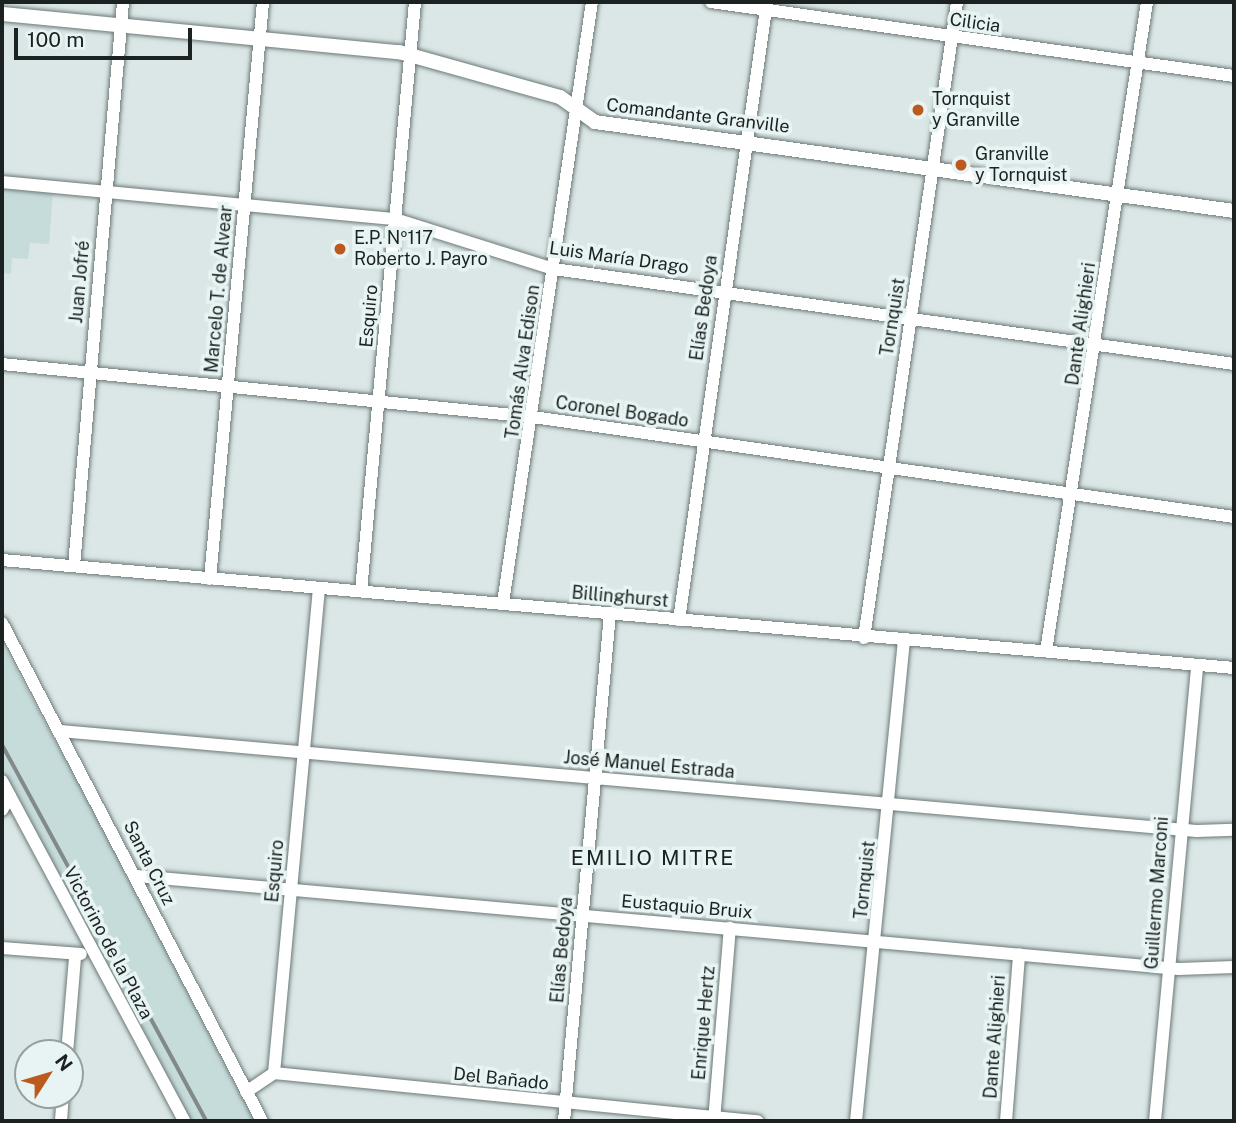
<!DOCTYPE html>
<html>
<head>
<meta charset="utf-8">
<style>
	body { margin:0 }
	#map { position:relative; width:1236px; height:1123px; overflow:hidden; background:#dae7e6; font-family:"Public Sans",sans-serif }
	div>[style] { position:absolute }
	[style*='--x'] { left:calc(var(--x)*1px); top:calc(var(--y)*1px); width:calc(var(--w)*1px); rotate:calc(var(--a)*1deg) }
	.built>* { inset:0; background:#c6dcdb }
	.roads { filter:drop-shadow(0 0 2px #6d7978) drop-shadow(0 0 2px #6d7978) }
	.minor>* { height:12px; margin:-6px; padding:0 6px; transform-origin:6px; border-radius:6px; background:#fff }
	.tertiary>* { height:14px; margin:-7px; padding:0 7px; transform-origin:7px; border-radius:7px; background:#fff }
	.rail>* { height:3.5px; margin:-1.75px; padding:0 1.75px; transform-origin:1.75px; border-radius:1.75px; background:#818a89 }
	.dots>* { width:19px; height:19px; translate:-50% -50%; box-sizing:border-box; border:4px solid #e7f4f3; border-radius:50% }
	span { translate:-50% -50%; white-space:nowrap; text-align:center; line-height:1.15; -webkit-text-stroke:7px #e7f4f3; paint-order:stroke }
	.street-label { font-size:18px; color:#1c2121 }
	.poi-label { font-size:18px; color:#1c2121 }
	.left { translate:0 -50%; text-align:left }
	.quarter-label { font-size:21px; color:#1c2121; letter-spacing:2px }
	.frame { position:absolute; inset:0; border:4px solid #1c2121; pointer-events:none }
	.north { position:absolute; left:14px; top:1039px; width:70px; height:70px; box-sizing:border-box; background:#e7f4f3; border:2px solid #96a09f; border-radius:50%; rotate:53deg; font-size:19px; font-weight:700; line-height:28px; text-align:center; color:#1c2121 }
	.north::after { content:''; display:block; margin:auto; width:24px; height:32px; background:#bc591e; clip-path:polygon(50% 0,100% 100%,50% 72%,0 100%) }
	.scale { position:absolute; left:14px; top:28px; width:178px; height:32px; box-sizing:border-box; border:4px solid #1c2121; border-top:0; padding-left:9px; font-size:21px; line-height:24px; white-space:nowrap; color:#1c2121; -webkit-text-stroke:5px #e7f4f3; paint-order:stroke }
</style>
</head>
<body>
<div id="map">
	<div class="built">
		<i style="clip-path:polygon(2px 188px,53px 193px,49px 244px,30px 243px,28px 259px,12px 258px,11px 274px,2px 273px)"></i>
		<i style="clip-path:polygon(2px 644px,263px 1121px,189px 1121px,2px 782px)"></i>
	</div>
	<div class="roads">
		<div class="minor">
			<i style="--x:711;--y:2;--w:528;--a:8.05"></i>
			<i style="--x:2;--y:182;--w:395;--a:5.4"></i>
			<i style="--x:395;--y:219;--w:167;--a:17.5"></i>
			<i style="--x:554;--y:269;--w:687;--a:7.95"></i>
			<i style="--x:2;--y:364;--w:534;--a:5.7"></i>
			<i style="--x:533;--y:417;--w:708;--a:8.12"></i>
			<i style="--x:2;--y:560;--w:1237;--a:5.01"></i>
			<i style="--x:74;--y:566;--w:566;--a:-85.03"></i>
			<i style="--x:210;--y:579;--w:579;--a:-84.75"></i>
			<i style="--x:361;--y:591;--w:591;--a:-84.76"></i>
			<i style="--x:503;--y:603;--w:608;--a:-81.58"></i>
			<i style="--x:679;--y:620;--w:624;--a:-81.9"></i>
			<i style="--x:2;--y:623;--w:562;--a:62.43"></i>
			<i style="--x:864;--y:638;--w:643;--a:-81.68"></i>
			<i style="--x:1046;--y:651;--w:657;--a:-81.15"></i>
			<i style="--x:60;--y:731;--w:1141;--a:5.03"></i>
			<i style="--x:1197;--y:831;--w:37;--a:-2"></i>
			<i style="--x:2;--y:781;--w:386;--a:61.8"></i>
			<i style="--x:2;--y:810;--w:16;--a:-60"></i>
			<i style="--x:137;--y:876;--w:1046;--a:5.1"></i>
			<i style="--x:1179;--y:969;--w:55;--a:-2.1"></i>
			<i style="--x:2;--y:948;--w:79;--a:4.3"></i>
			<i style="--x:67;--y:1053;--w:96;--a:-85.2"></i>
			<i style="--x:274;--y:1073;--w:486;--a:-84.7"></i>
			<i style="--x:246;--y:1092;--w:34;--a:-34"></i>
			<i style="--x:274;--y:1073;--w:486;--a:5.7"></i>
			<i style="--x:61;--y:1121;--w:26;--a:-86"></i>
			<i style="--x:564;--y:1121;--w:509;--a:-84.82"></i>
			<i style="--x:714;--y:1121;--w:194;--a:-85.3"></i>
			<i style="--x:856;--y:1121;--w:481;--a:-84.3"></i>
			<i style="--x:1006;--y:1121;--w:167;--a:-85.5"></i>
			<i style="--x:1155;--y:1121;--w:456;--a:-84.7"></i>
		</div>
		<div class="tertiary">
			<i style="--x:2;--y:14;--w:399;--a:5.5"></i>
			<i style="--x:399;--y:52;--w:167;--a:15.6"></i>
			<i style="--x:560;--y:97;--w:43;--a:35.5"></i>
			<i style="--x:595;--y:122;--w:645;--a:7.93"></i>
		</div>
	</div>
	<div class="rail">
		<i style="--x:2;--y:744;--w:429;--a:61.5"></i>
	</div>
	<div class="dots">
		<i style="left:918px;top:110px;background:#bc591e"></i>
		<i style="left:961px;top:165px;background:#bc591e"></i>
		<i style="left:340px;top:249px;background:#bc591e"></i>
	</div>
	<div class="street-label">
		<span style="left:975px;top:23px;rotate:8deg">Cilicia</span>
		<span style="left:698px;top:116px;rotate:7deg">Comandante Granville</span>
		<span style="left:619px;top:258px;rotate:8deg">Luis María Drago</span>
		<span style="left:80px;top:282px;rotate:-85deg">Juan Jofré</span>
		<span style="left:219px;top:289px;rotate:-85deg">Marcelo T. de Alvear</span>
		<span style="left:704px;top:308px;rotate:-82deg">Elías Bedoya</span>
		<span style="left:369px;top:316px;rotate:-85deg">Esquiro</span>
		<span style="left:893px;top:317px;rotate:-81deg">Tornquist</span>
		<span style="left:1081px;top:324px;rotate:-82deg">Dante Alighieri</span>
		<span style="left:523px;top:362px;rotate:-82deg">Tomás Alva Edison</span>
		<span style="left:622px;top:412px;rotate:8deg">Coronel Bogado</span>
		<span style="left:620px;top:597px;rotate:5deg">Billinghurst</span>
		<span style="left:649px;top:765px;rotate:5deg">José Manuel Estrada</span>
		<span style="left:149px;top:863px;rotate:63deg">Santa Cruz</span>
		<span style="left:275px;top:871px;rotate:-85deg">Esquiro</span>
		<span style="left:865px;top:880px;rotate:-84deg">Tornquist</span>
		<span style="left:1157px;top:893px;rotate:-86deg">Guillermo Marconi</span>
		<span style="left:687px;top:907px;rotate:5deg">Eustaquio Bruix</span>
		<span style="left:108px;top:943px;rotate:62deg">Victorino de la Plaza</span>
		<span style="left:562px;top:950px;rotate:-85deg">Elías Bedoya</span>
		<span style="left:704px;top:1023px;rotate:-85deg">Enrique Hertz</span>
		<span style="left:995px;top:1037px;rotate:-86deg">Dante Alighieri</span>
		<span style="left:501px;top:1079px;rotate:6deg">Del Bañado</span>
	</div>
	<div class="poi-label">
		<span class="left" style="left:932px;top:110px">Tornquist<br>y Granville</span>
		<span class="left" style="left:975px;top:165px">Granville<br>y Tornquist</span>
		<span class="left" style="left:354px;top:249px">E.P. Nº117<br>Roberto J. Payro</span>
	</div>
	<div class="quarter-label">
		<span style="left:653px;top:858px">EMILIO MITRE</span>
	</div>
	<div class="frame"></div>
	<div class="north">N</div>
	<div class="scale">100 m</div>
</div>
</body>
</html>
